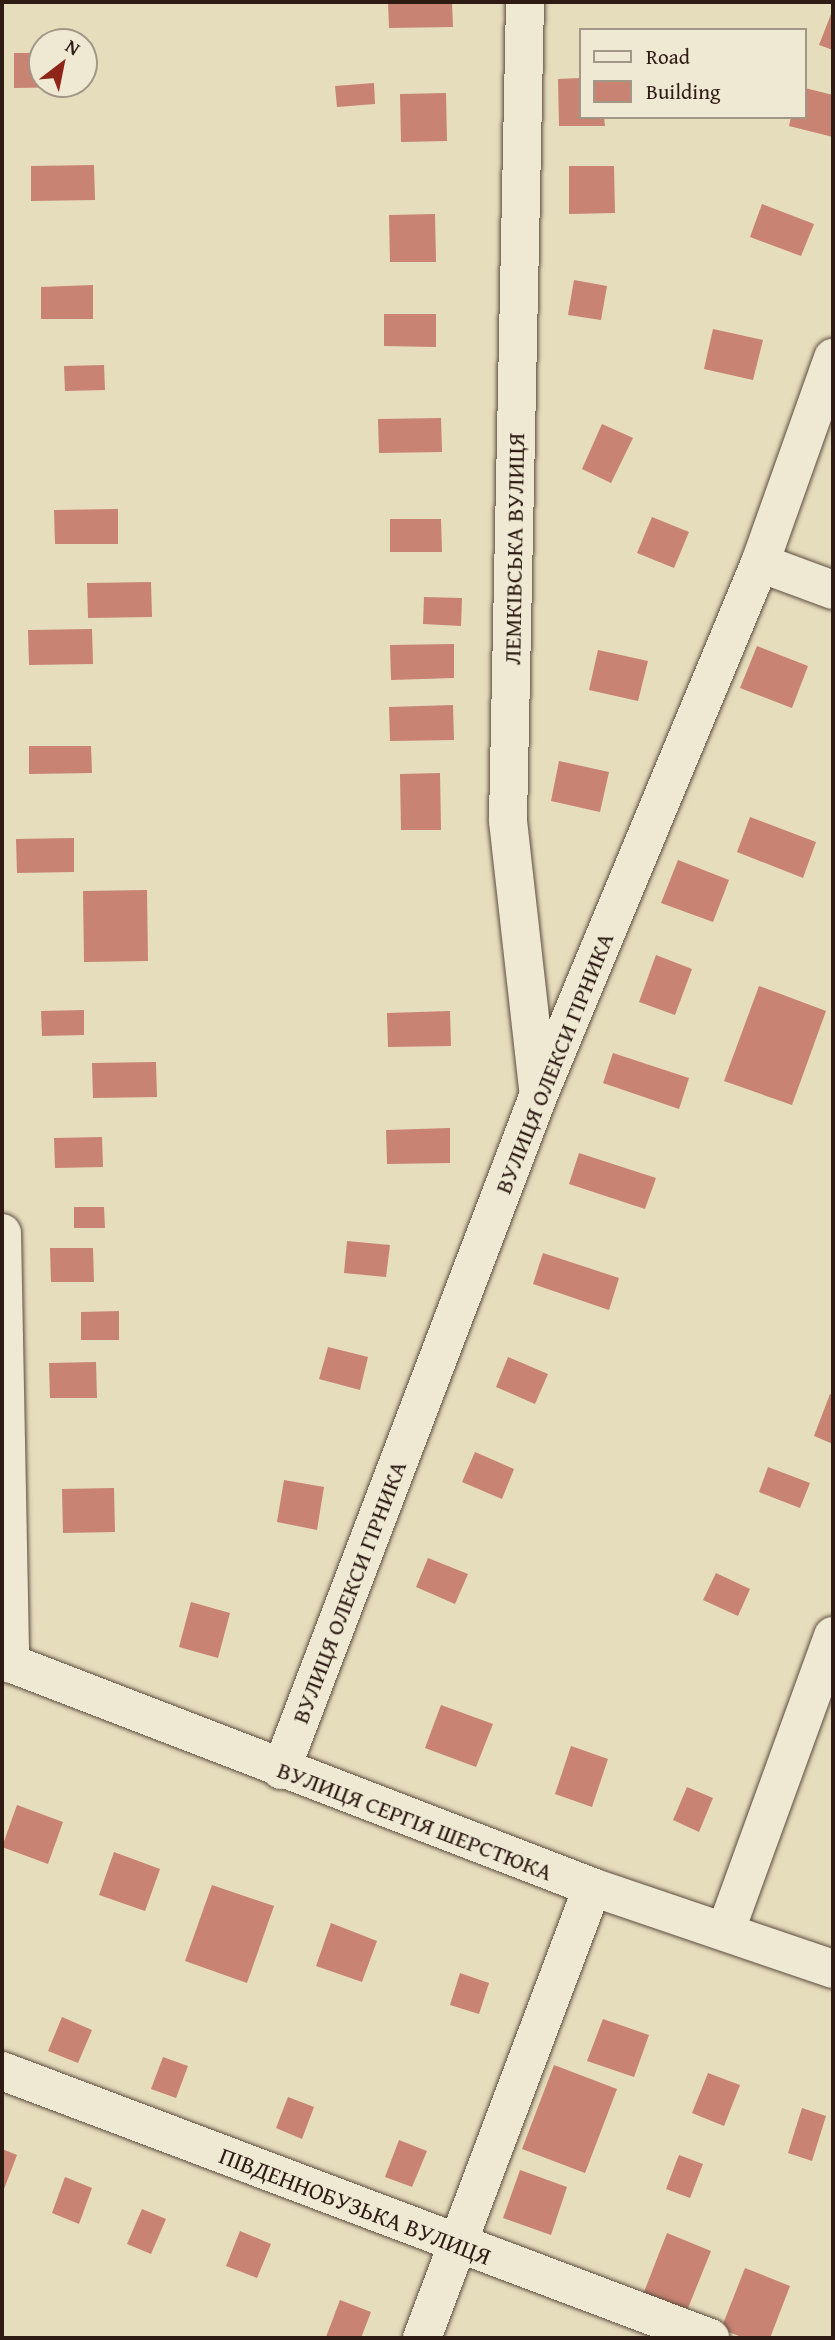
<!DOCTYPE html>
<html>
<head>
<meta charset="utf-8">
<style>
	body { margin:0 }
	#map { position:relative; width:835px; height:2340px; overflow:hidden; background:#e6ddbd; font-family:"Gentium Book Plus",serif }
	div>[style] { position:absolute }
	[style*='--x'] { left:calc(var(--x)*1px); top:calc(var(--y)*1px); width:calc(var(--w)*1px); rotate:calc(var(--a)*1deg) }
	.building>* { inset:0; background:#c88372 }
	.roads { filter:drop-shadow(0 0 2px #5c4c3e) drop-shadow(0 0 2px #5c4c3e) }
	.minor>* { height:38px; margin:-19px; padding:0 19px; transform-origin:19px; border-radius:19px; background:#efe9d4 }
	span { translate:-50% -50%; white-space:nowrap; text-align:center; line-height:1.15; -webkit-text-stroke:5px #efe9d4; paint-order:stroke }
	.street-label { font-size:24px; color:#2e1b14 }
	.frame { position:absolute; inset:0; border:4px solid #2e1b14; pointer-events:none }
	.legend { position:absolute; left:579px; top:28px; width:228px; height:91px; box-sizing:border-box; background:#efe9d4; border:2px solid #a29787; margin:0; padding:9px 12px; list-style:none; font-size:21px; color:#2e1b14 }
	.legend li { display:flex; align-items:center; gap:14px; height:35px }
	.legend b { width:35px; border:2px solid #a29787 }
	.north { position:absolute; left:28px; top:28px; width:70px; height:70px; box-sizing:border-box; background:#efe9d4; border:2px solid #a29787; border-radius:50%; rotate:32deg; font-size:19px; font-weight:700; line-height:28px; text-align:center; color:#2e1b14 }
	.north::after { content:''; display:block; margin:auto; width:24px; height:32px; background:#8f2418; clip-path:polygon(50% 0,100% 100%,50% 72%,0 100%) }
</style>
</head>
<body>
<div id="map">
	<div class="building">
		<i style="clip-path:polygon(388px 2px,452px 2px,453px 27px,389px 28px)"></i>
		<i style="clip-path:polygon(833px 9px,833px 50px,819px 45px)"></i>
		<i style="clip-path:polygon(14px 53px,42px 53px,42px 84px,78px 87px,14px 88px)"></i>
		<i style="clip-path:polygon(581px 78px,581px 117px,604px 117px,605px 126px,559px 126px,558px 79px)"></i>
		<i style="clip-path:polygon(374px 83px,375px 104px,337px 107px,335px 86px)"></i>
		<i style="clip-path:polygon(805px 88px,833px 95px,833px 137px,789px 126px,791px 117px,805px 117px)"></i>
		<i style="clip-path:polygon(446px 93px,447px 141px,401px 142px,400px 94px)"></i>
		<i style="clip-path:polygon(94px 165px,95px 200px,31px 201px,31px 166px)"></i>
		<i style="clip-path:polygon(569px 166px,614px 166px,615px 213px,569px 214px)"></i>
		<i style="clip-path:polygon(762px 204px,814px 224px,801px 256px,750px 237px)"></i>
		<i style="clip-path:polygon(435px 214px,436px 262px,390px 262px,389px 215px)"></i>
		<i style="clip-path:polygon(574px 280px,607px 286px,601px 320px,568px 315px)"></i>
		<i style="clip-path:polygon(93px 285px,93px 319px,41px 319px,41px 287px)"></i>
		<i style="clip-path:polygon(384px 314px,436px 314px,436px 347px,384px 346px)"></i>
		<i style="clip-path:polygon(713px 329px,763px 340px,753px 380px,704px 369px)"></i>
		<i style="clip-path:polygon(104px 365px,105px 390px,65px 391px,64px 366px)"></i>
		<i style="clip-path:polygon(441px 418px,442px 452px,379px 453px,378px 419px)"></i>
		<i style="clip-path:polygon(602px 424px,633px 438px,611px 483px,582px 469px)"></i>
		<i style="clip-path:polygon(118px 509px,118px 544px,55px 544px,54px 510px)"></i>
		<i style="clip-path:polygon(652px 517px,689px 532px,674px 568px,637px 553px)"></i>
		<i style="clip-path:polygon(390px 519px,441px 519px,442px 552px,390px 552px)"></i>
		<i style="clip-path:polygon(151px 582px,152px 617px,88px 618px,87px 583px)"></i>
		<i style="clip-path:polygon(424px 597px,462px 598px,461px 626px,423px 624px)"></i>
		<i style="clip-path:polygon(92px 629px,93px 664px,29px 665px,28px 630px)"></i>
		<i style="clip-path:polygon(454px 644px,454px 678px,391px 680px,390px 645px)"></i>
		<i style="clip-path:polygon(757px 646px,808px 666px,792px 708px,740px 688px)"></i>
		<i style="clip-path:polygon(598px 650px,648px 661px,638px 701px,589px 690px)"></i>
		<i style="clip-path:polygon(453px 705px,454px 740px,390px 741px,389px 707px)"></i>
		<i style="clip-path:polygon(29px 746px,91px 746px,92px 773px,29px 774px)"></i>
		<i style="clip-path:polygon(559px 761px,609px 772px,600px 812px,551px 801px)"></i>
		<i style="clip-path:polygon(440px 773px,441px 830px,401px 830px,400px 774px)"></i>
		<i style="clip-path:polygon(750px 817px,816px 842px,803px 878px,737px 852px)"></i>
		<i style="clip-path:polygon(74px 838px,74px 872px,17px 873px,16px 839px)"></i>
		<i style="clip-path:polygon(678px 860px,729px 880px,713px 922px,661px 903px)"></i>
		<i style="clip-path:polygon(147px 890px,148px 961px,84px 962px,83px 891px)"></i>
		<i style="clip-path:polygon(656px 955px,692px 969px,675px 1015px,639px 1002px)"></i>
		<i style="clip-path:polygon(759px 986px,826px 1011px,792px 1105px,724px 1081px)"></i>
		<i style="clip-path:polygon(84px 1010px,84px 1035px,42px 1036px,41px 1011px)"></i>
		<i style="clip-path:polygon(450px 1011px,451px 1046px,388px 1047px,387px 1013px)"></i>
		<i style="clip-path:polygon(613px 1053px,689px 1078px,679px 1109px,603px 1083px)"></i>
		<i style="clip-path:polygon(156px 1062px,157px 1097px,93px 1098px,92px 1063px)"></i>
		<i style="clip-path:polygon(450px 1128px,450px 1163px,387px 1164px,386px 1130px)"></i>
		<i style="clip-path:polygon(102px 1137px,103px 1167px,55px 1168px,54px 1138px)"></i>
		<i style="clip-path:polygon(579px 1153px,656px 1178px,645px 1209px,569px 1184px)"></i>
		<i style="clip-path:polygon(74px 1207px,104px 1207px,105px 1228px,74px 1228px)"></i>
		<i style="clip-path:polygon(347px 1241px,390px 1245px,386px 1277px,344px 1273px)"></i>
		<i style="clip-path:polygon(50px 1248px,93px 1248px,94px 1282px,51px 1282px)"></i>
		<i style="clip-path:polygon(543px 1253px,619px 1278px,609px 1310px,533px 1284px)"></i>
		<i style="clip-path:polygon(119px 1311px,119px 1340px,81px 1340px,81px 1312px)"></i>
		<i style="clip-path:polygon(328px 1347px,368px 1357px,360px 1390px,319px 1379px)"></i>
		<i style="clip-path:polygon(508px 1357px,548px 1374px,535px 1404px,496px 1387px)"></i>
		<i style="clip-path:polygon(96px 1362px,97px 1398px,50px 1398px,49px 1363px)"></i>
		<i style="clip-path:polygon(830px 1394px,833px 1395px,833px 1444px,814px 1436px)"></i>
		<i style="clip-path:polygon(475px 1452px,514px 1469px,502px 1499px,462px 1482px)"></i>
		<i style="clip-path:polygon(768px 1467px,810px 1483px,800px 1508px,759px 1492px)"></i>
		<i style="clip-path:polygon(284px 1480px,324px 1487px,317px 1530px,277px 1522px)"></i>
		<i style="clip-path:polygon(114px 1488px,115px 1532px,63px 1533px,62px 1489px)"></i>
		<i style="clip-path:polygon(428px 1558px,468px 1574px,455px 1604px,416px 1587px)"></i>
		<i style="clip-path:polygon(716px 1573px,750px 1589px,738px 1616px,703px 1600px)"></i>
		<i style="clip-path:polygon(191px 1602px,230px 1613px,218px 1658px,179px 1647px)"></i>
		<i style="clip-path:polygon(441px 1705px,493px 1724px,476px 1767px,425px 1748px)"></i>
		<i style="clip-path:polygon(571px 1746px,608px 1759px,592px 1807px,555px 1794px)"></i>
		<i style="clip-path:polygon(687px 1787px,713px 1798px,699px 1832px,673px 1820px)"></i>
		<i style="clip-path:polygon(17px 1805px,63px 1822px,48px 1864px,2px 1847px)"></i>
		<i style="clip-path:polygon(114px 1852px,160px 1869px,145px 1911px,99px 1895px)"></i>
		<i style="clip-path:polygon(212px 1885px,274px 1906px,247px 1983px,185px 1961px)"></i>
		<i style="clip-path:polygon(331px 1923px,377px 1941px,362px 1982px,316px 1966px)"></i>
		<i style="clip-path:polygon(460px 1973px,489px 1983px,479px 2014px,450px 2005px)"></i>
		<i style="clip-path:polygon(62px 2017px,92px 2030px,78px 2063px,48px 2051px)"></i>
		<i style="clip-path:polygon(603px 2019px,649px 2035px,634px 2077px,587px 2061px)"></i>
		<i style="clip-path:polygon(163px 2057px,188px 2066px,176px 2098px,151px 2089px)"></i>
		<i style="clip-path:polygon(554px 2065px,617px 2089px,585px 2173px,522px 2149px)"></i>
		<i style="clip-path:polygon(708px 2073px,740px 2085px,724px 2126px,692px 2113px)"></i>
		<i style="clip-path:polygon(288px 2097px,314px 2107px,302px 2139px,276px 2128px)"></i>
		<i style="clip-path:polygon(802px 2108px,826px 2116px,812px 2161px,788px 2153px)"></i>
		<i style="clip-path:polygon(399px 2140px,427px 2151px,412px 2187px,385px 2177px)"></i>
		<i style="clip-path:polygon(2px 2149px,17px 2155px,4px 2189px,2px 2188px)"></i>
		<i style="clip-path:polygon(679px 2155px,703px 2164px,690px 2198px,666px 2189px)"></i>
		<i style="clip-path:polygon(520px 2170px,567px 2187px,551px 2235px,503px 2218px)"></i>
		<i style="clip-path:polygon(65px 2177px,92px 2188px,79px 2224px,52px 2213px)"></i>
		<i style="clip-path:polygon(142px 2209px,166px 2219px,151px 2254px,127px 2244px)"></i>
		<i style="clip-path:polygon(240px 2231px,271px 2244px,257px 2278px,226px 2266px)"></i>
		<i style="clip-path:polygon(667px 2233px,711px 2251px,686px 2313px,642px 2297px)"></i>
		<i style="clip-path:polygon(745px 2268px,790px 2286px,770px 2338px,744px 2338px,721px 2329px)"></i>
		<i style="clip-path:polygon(340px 2300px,371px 2312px,361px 2338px,326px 2337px)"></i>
	</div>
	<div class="roads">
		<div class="minor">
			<i style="--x:525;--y:2;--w:819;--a:91.19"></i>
			<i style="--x:508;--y:821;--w:271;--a:83.6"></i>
			<i style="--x:760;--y:563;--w:78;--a:20.3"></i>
			<i style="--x:2;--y:1233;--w:431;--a:88.9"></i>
			<i style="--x:2;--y:1660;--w:632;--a:21.04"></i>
			<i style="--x:592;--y:1887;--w:255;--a:18.8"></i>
			<i style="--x:281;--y:1770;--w:724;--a:-69.11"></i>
			<i style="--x:539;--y:1094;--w:575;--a:-67.4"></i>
			<i style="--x:760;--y:563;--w:218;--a:-70.4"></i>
			<i style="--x:726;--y:1930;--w:313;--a:-70"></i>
			<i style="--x:2;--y:2071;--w:757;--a:20.66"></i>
			<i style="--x:422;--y:2338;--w:482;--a:-69.3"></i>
		</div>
	</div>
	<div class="street-label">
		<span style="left:514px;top:549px;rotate:-89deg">ЛЕМКІВСЬКА ВУЛИЦЯ</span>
		<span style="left:554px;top:1063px;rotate:-68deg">ВУЛИЦЯ ОЛЕКСИ ГІРНИКА</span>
		<span style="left:349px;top:1592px;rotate:-69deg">ВУЛИЦЯ ОЛЕКСИ ГІРНИКА</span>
		<span style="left:415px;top:1821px;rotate:21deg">ВУЛИЦЯ СЕРГІЯ ШЕРСТЮКА</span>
		<span style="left:355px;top:2206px;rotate:21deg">ПІВДЕННОБУЗЬКА ВУЛИЦЯ</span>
	</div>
	<div class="frame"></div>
	<ul class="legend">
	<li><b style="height:9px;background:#efe9d4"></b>Road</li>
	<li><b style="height:19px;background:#c88372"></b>Building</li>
	</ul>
	<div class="north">N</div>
</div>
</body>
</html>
